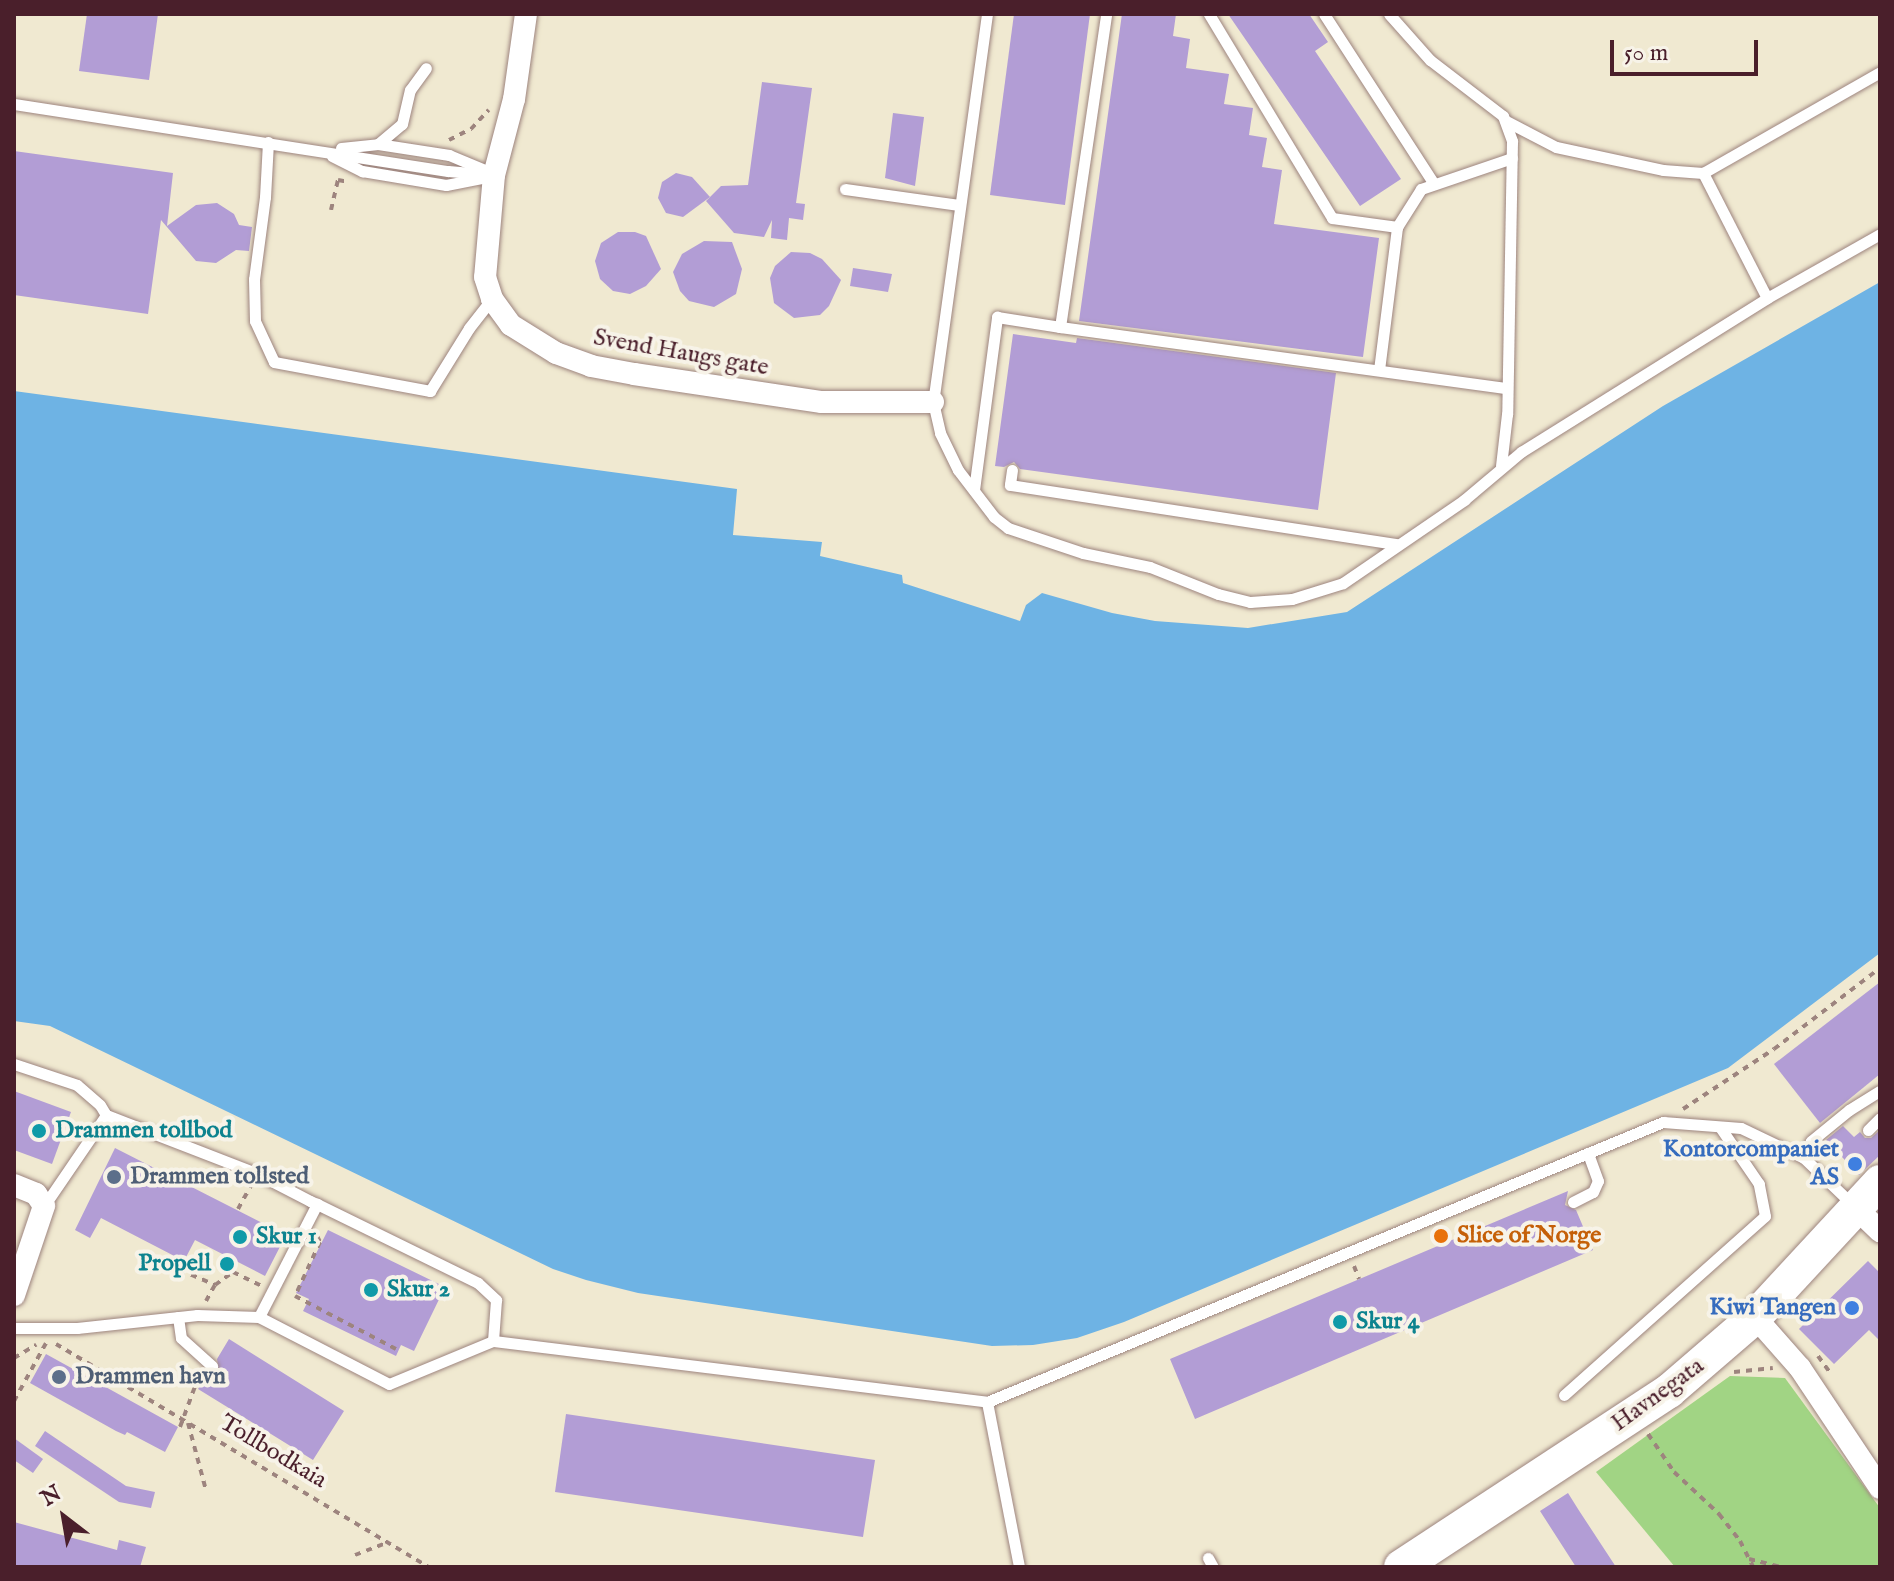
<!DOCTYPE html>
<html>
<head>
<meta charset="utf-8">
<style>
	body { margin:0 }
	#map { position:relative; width:1894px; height:1581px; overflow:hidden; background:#f0e9d1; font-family:"IM FELL English",serif }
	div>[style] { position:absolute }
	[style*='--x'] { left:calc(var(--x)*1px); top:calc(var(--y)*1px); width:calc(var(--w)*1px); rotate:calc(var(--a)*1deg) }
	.green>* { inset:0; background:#a1d484 }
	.water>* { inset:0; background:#6eb3e4 }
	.building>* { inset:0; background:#b29dd5 }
	.path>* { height:4px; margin-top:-2px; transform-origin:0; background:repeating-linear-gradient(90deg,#9d847e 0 6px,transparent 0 12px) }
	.roads { filter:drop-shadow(0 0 2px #9d847e) drop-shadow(0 0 2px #9d847e) }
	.service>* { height:11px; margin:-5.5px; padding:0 5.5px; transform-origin:5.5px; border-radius:5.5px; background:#fff }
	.minor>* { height:22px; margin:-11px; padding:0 11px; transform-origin:11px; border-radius:11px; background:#fff }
	.primary>* { height:34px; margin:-17px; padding:0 17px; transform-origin:17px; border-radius:17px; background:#fff }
	.dots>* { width:22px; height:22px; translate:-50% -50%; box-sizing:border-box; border:4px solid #f7f3e8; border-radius:50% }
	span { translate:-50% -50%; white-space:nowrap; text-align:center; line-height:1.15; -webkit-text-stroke:8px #f7f3e8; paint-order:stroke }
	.street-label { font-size:24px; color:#4a1f2b }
	.culture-label { font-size:24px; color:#0d838f; font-weight:700 }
	.left { translate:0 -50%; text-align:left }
	.right { translate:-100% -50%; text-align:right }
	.shop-label { font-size:24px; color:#366cbe; font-weight:700 }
	.service-label { font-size:24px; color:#4e5e75; font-weight:700 }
	.food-label { font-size:24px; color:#c56008; font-weight:700 }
	.frame { position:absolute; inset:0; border:16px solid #4a1f2b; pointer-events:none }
	.north { position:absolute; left:24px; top:1477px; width:80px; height:80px; -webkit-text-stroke:6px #f7f3e8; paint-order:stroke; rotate:329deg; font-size:22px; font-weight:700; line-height:32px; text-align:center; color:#4a1f2b }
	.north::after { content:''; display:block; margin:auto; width:28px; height:36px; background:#4a1f2b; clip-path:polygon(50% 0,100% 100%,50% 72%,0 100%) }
	.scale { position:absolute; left:1610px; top:40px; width:148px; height:36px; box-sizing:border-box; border:4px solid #4a1f2b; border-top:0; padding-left:10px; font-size:24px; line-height:28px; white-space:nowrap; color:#4a1f2b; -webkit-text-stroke:6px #f7f3e8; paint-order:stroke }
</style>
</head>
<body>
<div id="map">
	<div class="green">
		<i style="clip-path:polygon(1730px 1376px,1785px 1378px,1880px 1508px,1880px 1567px,1675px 1567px,1596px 1472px)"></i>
	</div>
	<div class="water">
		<i style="clip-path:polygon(1880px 282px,1880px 953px,1728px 1068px,1124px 1322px,1077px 1338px,1033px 1345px,992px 1346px,638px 1293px,586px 1280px,553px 1269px,50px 1026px,14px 1021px,14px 391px,737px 489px,733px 535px,822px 542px,820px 556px,902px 575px,903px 583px,1020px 621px,1026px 605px,1042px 593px,1112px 613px,1155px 621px,1248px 628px,1347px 612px,1663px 406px)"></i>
	</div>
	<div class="building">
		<i style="clip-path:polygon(87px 14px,158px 14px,149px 80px,79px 71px)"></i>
		<i style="clip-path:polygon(1014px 14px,1090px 14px,1065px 205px,990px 195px)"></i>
		<i style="clip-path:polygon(1122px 14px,1176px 14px,1173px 36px,1190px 39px,1186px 68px,1229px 74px,1224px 104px,1253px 108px,1249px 135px,1267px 138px,1262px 167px,1282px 170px,1274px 224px,1379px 238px,1363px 357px,1079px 321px)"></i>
		<i style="clip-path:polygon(1228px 14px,1309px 14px,1328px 42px,1315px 51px,1401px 179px,1360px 206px)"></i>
		<i style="clip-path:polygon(762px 82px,812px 88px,796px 203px,805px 204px,803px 220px,789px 218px,787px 240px,771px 238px,772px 220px,764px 237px,734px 233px,706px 201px,721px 186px,748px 185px)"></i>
		<i style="clip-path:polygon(893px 113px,924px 117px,915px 186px,885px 178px)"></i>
		<i style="clip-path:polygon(14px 151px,173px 173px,167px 226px,196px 205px,217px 203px,234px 214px,239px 225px,252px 227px,249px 251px,236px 250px,216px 263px,196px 261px,161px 220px,148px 314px,14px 295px)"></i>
		<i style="clip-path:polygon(676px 173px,692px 177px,710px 197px,683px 217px,666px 213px,658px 198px,662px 182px)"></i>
		<i style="clip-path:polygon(618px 232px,635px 232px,646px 236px,661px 269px,646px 286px,630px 294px,613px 291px,600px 279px,595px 261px,601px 243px)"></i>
		<i style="clip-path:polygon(704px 241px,732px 242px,742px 269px,736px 294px,714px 307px,689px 301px,680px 291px,673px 272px,682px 254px)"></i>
		<i style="clip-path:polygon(791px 252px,810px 253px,822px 259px,841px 280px,829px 306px,820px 315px,794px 318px,774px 303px,770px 278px,775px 266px)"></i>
		<i style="clip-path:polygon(853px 268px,892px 274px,888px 292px,850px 286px)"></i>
		<i style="clip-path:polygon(1013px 334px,1076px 343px,1077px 338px,1336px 373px,1318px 510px,1020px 469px,1014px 462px,1004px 467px,995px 466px)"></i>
		<i style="clip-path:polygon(1880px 982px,1880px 1074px,1820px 1123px,1774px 1064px)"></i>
		<i style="clip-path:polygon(14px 1091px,71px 1112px,52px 1164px,14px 1150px)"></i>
		<i style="clip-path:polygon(1843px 1126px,1854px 1137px,1860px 1132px,1865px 1138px,1871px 1138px,1880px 1130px,1880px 1155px,1859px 1175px,1826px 1140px)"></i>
		<i style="clip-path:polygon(115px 1148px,286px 1235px,265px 1276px,195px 1240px,184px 1261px,101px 1218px,90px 1238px,75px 1230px)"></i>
		<i style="clip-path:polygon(1568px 1191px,1565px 1205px,1576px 1210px,1593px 1250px,1195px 1419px,1170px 1359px)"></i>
		<i style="clip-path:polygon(328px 1230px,445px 1287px,414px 1351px,401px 1345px,396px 1356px,303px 1311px,309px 1299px,296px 1293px)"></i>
		<i style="clip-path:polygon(1868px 1261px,1880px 1273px,1880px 1341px,1869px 1330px,1834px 1364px,1799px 1329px)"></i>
		<i style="clip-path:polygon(229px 1339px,344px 1411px,313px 1460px,198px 1389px,208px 1373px,219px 1371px,217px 1359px)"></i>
		<i style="clip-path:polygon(46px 1354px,178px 1427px,165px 1452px,127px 1432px,125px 1435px,116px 1431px,30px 1383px)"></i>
		<i style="clip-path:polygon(566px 1414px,875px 1460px,863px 1537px,555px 1492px)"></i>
		<i style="clip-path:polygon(45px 1431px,126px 1486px,155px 1492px,151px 1508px,119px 1502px,35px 1446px)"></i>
		<i style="clip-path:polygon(14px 1438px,43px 1459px,33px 1473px,14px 1460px)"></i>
		<i style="clip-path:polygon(1568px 1493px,1578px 1509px,1616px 1567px,1576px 1567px,1540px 1511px)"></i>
		<i style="clip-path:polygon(14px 1522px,117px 1550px,119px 1540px,146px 1547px,140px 1567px,14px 1567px)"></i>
	</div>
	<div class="path">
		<i style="--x:449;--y:140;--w:25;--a:-27"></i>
		<i style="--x:471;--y:129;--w:26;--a:-47"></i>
		<i style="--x:331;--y:210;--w:31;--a:-77"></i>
		<i style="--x:338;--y:180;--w:11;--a:10"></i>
		<i style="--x:1683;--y:1109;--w:109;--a:-33.4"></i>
		<i style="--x:1774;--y:1049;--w:133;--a:-37.4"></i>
		<i style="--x:238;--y:1209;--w:26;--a:-61"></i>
		<i style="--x:317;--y:1236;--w:7;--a:63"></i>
		<i style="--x:320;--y:1242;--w:60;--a:114.8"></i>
		<i style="--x:295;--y:1296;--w:114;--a:27.7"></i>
		<i style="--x:1354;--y:1266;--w:14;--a:69"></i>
		<i style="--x:180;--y:1270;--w:38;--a:23"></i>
		<i style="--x:215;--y:1285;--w:22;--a:-36"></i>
		<i style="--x:233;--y:1272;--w:32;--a:26"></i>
		<i style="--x:206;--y:1301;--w:18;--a:-61"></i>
		<i style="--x:56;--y:1344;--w:434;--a:30.9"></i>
		<i style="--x:1818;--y:1356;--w:19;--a:54"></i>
		<i style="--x:14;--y:1358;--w:26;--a:-31"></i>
		<i style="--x:1734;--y:1372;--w:39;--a:-6"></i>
		<i style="--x:14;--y:1401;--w:66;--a:-61.1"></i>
		<i style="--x:188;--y:1423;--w:69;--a:75"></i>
		<i style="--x:180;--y:1427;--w:58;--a:-69.7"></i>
		<i style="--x:1648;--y:1434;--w:46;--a:55.6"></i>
		<i style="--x:1674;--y:1472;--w:62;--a:43"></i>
		<i style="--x:1719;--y:1514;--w:34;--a:52"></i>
		<i style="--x:1740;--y:1541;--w:29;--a:63"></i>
		<i style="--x:355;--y:1555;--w:33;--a:-21"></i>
		<i style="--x:1749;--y:1559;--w:34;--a:14"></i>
		<i style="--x:1793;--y:1567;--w:39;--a:0"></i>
	</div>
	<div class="roads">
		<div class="service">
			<i style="--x:987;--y:14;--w:392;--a:97.9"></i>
			<i style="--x:933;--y:402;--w:32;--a:77"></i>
			<i style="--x:940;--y:433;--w:41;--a:64.1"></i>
			<i style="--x:958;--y:470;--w:59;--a:52.5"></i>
			<i style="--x:994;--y:517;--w:18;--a:38"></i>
			<i style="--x:1008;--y:528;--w:79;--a:18.4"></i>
			<i style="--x:1083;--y:553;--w:68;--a:11.8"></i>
			<i style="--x:1150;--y:567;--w:73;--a:21.7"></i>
			<i style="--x:1218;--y:594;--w:33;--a:14"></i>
			<i style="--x:1250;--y:602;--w:42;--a:-4.1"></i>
			<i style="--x:1292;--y:599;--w:53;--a:-17.4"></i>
			<i style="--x:1343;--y:583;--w:147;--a:-34.4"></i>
			<i style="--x:1464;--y:500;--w:75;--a:-40.1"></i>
			<i style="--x:1521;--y:452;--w:290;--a:-32"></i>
			<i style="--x:1767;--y:298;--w:130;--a:-29.5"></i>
			<i style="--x:1209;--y:14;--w:238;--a:58.9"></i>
			<i style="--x:1332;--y:218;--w:66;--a:7.9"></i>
			<i style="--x:1324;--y:14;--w:202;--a:57.1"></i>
			<i style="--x:1389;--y:14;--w:62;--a:48.3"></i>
			<i style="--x:1430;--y:60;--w:92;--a:37.5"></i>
			<i style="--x:1503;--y:116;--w:27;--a:70"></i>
			<i style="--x:1512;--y:141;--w:273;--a:91"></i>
			<i style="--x:1507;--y:414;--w:52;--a:96.6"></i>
			<i style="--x:14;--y:104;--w:439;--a:8.8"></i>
			<i style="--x:448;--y:171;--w:46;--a:5"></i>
			<i style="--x:1506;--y:121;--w:56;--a:27.5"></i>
			<i style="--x:1556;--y:147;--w:109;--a:12.1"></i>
			<i style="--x:1663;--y:170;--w:40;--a:4.3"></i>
			<i style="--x:1703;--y:173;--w:204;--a:-29.7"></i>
			<i style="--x:268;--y:142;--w:55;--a:93.1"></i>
			<i style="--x:265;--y:197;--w:83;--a:97.6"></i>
			<i style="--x:254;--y:279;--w:42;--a:88.6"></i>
			<i style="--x:255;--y:321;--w:45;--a:65.1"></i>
			<i style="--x:274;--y:362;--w:159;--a:10.5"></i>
			<i style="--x:430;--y:391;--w:74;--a:-58.2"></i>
			<i style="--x:469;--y:328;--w:37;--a:-52"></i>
			<i style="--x:378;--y:144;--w:31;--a:-40"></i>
			<i style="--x:402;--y:124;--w:35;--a:-77"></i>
			<i style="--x:410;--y:90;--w:27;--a:-54"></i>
			<i style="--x:341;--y:148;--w:37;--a:-6"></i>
			<i style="--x:378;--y:144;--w:72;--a:8.8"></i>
			<i style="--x:449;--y:155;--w:41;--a:22.8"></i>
			<i style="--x:332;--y:156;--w:34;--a:27"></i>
			<i style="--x:362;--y:171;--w:85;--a:9.5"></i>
			<i style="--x:446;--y:185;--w:36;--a:-11"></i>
			<i style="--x:1703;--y:173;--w:140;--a:62.9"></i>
			<i style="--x:845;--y:189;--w:115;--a:8"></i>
			<i style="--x:1060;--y:327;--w:451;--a:7.8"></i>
			<i style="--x:1379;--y:370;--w:144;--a:-82.8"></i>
			<i style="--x:1397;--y:227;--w:45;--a:-57.7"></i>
			<i style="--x:1421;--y:189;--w:96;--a:-18.8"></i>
			<i style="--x:1012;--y:470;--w:15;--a:98"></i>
			<i style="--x:1010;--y:485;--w:391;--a:8.7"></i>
			<i style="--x:974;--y:490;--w:175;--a:-82.4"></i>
			<i style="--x:997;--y:317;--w:64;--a:9"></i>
			<i style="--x:1060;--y:327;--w:316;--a:-81.6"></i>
			<i style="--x:14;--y:1064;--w:66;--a:18.4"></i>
			<i style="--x:77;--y:1085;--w:30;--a:41"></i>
			<i style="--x:100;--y:1105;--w:12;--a:59"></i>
			<i style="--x:1868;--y:1130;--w:17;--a:-45"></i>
			<i style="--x:1804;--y:1158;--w:18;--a:-68"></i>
			<i style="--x:1811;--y:1141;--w:49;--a:-39.2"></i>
			<i style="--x:1849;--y:1110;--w:36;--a:-32"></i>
			<i style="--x:1573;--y:1202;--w:22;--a:-27"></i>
			<i style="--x:1593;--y:1192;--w:12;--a:-66"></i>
			<i style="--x:1598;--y:1181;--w:30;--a:-110"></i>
			<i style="--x:317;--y:1204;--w:179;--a:26.1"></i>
			<i style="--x:478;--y:1283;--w:25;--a:43"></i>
			<i style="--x:496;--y:1300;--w:41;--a:94.2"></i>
			<i style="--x:44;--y:1206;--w:110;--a:-55.7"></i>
			<i style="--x:106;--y:1115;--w:163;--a:21.2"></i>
			<i style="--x:258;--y:1174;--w:59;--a:27.4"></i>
			<i style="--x:310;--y:1201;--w:8;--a:23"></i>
			<i style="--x:317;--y:1204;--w:127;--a:117.2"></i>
			<i style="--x:178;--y:1317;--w:21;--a:82"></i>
			<i style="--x:181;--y:1338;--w:42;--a:42.1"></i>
			<i style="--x:14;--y:1328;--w:63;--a:0"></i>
			<i style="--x:77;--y:1328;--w:121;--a:-6.2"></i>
			<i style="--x:197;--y:1315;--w:62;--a:1.8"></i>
			<i style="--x:259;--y:1317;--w:146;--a:27.3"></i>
			<i style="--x:389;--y:1384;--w:113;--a:-22.5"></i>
			<i style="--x:493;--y:1341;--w:498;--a:7"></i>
			<i style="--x:987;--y:1402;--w:732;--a:-22.5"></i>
			<i style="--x:1663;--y:1122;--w:78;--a:4.4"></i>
			<i style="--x:1741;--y:1128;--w:70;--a:25.5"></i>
			<i style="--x:1804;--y:1158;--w:69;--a:43.8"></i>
			<i style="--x:1564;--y:1395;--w:269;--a:-41.7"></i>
			<i style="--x:1765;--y:1216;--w:33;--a:-101"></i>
			<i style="--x:1759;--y:1184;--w:69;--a:-124.4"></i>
			<i style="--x:987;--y:1402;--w:168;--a:79"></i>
			<i style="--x:1208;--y:1558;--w:10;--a:61"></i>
		</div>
		<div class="minor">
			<i style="--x:526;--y:14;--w:86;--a:98"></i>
			<i style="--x:514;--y:99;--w:79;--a:104.7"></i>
			<i style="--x:494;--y:175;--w:102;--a:95"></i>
			<i style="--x:485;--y:277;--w:23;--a:72"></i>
			<i style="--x:492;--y:299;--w:32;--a:54"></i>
			<i style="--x:511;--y:325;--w:53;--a:31.9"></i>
			<i style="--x:556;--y:353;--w:37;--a:20"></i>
			<i style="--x:591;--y:366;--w:44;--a:10.5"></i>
			<i style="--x:634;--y:374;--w:190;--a:8.5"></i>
			<i style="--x:822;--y:402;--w:111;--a:0"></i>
			<i style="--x:14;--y:1185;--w:24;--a:22"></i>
			<i style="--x:36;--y:1194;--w:14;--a:56"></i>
			<i style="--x:44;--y:1206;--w:94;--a:108.6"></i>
			<i style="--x:1857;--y:1209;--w:32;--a:44"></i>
			<i style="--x:1755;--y:1317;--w:68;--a:48.6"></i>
			<i style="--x:1800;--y:1368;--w:144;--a:56.3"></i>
		</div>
		<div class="primary">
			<i style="--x:1401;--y:1567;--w:321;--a:-33.3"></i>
			<i style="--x:1669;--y:1391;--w:113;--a:-40.7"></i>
			<i style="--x:1755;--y:1317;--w:184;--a:-47.2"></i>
		</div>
	</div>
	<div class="dots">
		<i style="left:39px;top:1131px;background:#0f9aa8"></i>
		<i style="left:1855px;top:1164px;background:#3f7fe0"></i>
		<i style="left:114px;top:1177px;background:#5c6f8a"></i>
		<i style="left:1441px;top:1236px;background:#e8710a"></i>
		<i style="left:240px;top:1237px;background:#0f9aa8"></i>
		<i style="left:227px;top:1264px;background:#0f9aa8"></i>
		<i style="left:371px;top:1290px;background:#0f9aa8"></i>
		<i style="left:1852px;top:1308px;background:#3f7fe0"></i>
		<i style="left:1340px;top:1322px;background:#0f9aa8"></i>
		<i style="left:59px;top:1377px;background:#5c6f8a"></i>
	</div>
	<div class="street-label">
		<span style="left:681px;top:353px;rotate:10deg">Svend Haugs gate</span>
		<span style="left:1658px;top:1395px;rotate:-36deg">Havnegata</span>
		<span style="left:273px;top:1452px;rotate:31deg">Tollbodkaia</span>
	</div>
	<div class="culture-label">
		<span class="left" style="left:55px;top:1131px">Drammen tollbod</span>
		<span class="left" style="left:256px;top:1237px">Skur 1</span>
		<span class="right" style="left:211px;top:1264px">Propell</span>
		<span class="left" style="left:387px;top:1290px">Skur 2</span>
		<span class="left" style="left:1356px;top:1322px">Skur 4</span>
	</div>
	<div class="shop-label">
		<span class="right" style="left:1839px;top:1164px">Kontorcompaniet<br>AS</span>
		<span class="right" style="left:1836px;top:1308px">Kiwi Tangen</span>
	</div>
	<div class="service-label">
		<span class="left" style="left:130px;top:1177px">Drammen tollsted</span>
		<span class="left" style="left:75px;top:1377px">Drammen havn</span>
	</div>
	<div class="food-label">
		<span class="left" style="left:1457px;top:1236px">Slice of Norge</span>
	</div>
	<div class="frame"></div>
	<div class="north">N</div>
	<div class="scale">50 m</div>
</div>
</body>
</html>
